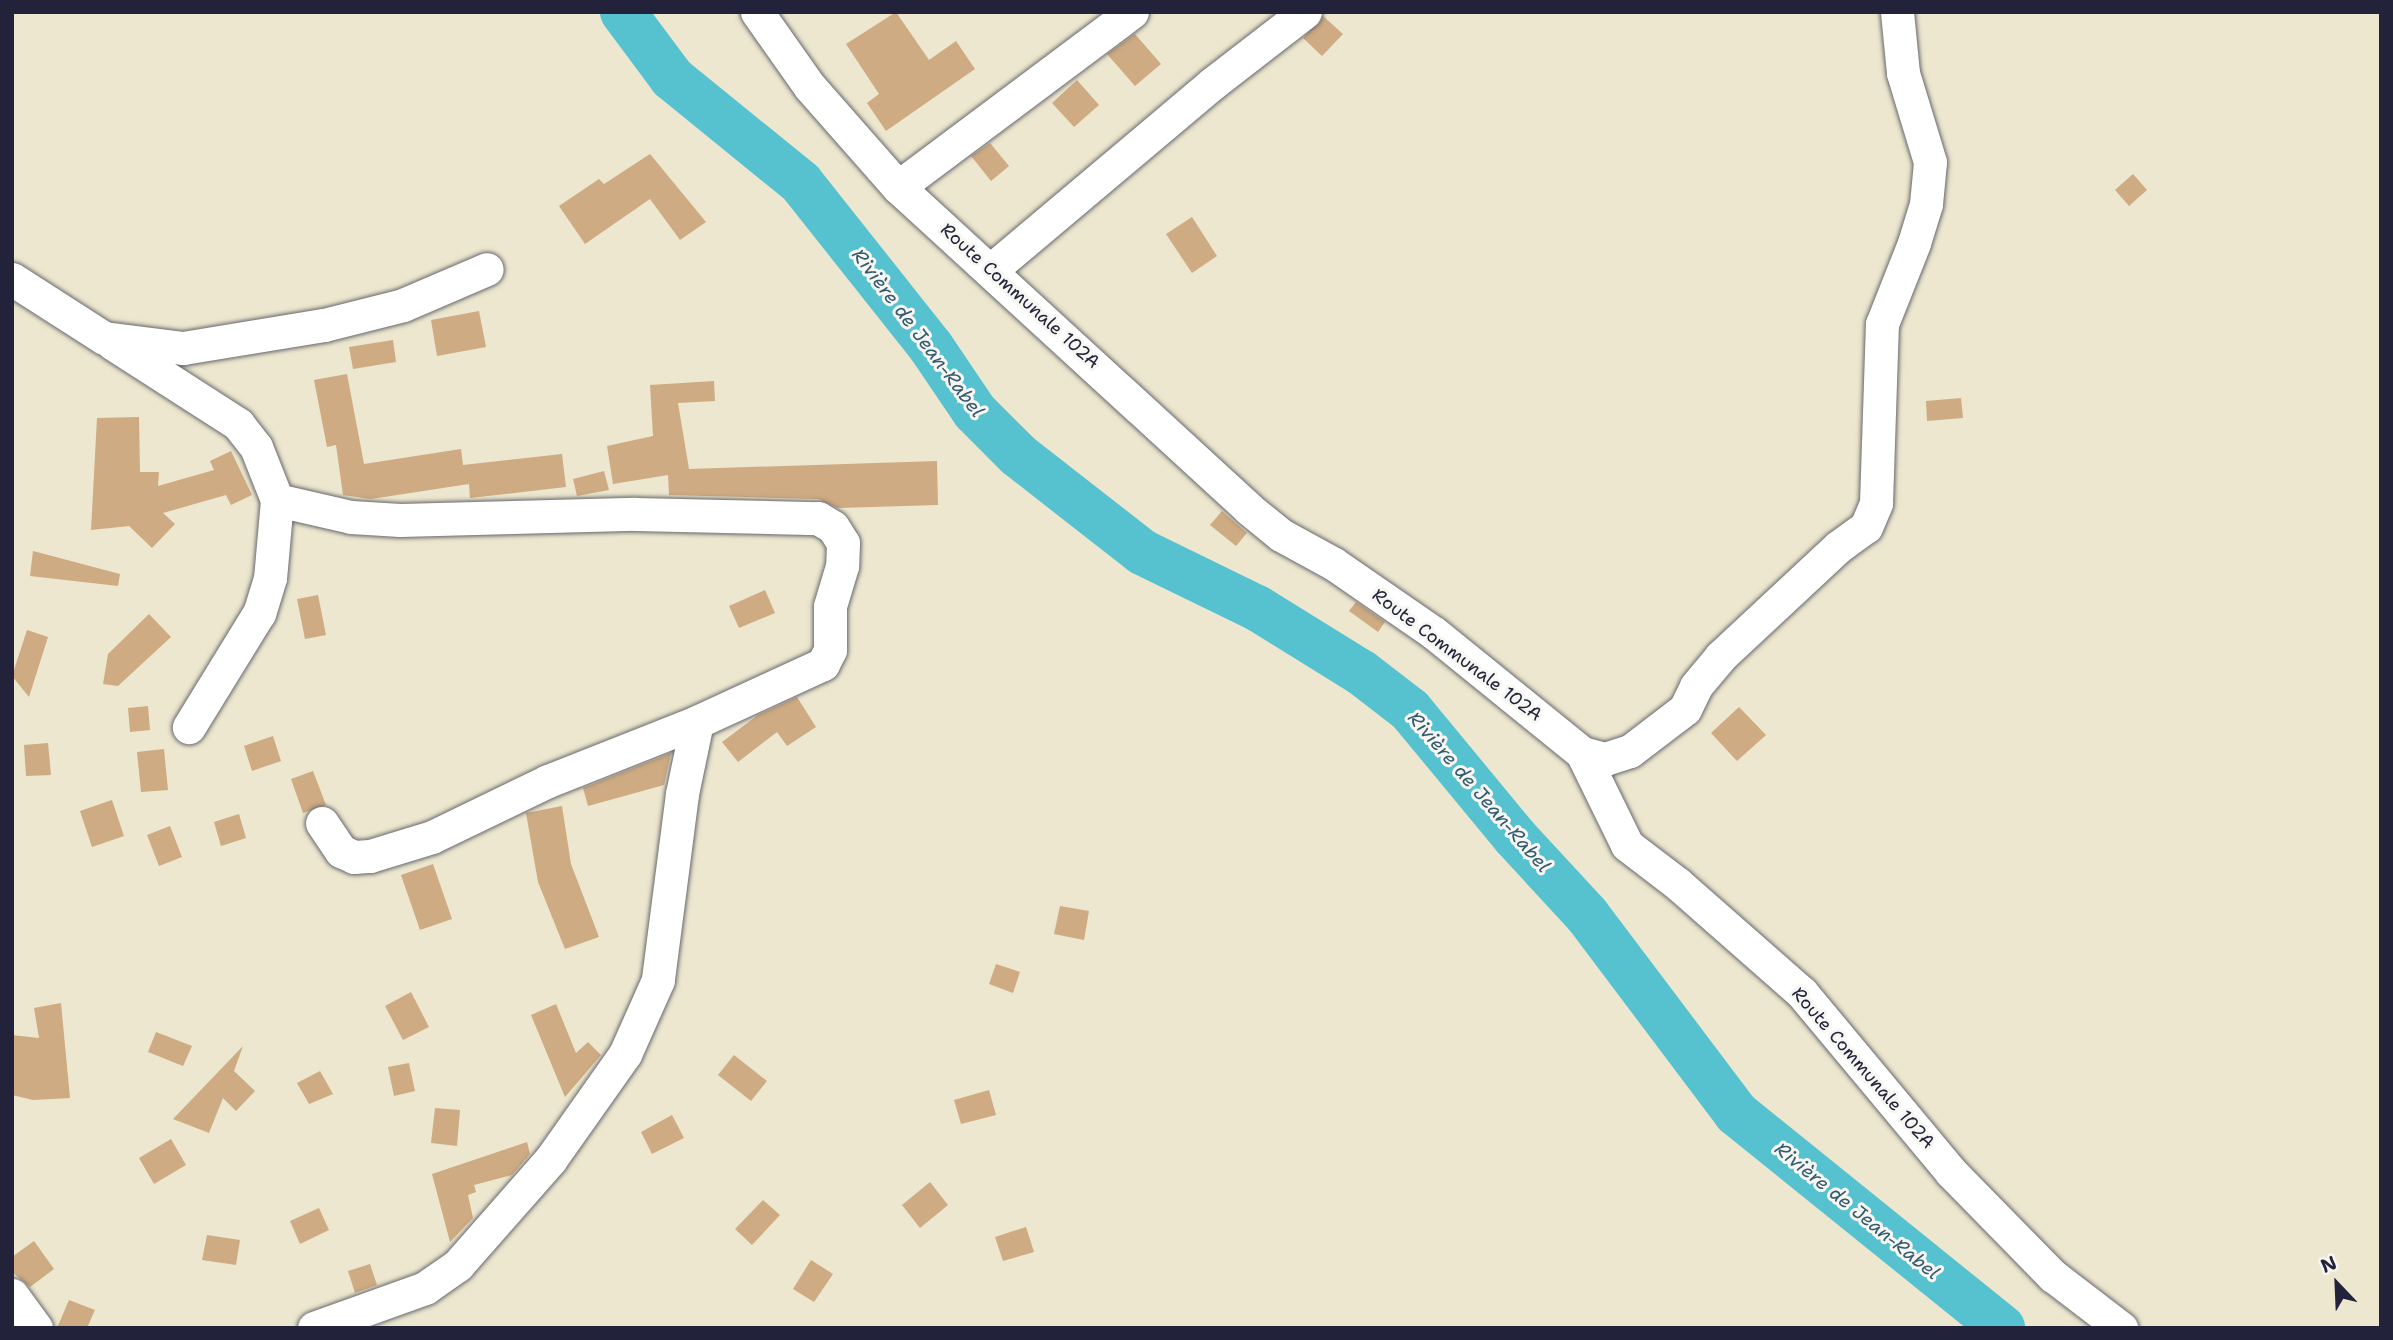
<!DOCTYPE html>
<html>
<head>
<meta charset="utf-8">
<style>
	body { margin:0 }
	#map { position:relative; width:2393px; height:1340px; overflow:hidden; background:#ece7ce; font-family:"Shantell Sans",sans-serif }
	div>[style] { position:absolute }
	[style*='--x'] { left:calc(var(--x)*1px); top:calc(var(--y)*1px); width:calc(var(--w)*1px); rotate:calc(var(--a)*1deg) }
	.river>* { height:46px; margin:-23px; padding:0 23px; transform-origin:23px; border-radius:23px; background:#56c2d0 }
	.building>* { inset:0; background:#ceab82 }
	.roads { filter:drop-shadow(0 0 2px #69676e) drop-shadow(0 0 2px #69676e) }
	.minor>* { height:33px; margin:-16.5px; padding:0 16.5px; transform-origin:16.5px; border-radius:16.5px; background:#fff }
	span { translate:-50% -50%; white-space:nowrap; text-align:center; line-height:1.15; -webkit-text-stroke:6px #f6f6f2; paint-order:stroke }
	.street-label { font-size:18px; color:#22223b }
	.water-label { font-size:19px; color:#345a6f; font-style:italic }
	.frame { position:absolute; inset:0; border:14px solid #22223b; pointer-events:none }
	.north { position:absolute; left:2302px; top:1249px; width:70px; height:70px; -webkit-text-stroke:5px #f6f6f2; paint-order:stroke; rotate:337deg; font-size:19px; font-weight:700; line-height:28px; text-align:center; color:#22223b }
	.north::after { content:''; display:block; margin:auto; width:24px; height:32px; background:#22223b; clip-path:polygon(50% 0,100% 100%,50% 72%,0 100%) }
</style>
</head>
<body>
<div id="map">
	<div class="river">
		<i style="--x:623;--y:12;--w:82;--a:53.4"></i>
		<i style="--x:672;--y:78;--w:166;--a:39.1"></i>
		<i style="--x:801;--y:183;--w:209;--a:51.6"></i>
		<i style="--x:931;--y:347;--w:78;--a:55.9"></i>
		<i style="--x:975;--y:412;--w:61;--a:45"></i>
		<i style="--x:1018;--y:455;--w:157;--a:38"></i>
		<i style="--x:1142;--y:552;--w:128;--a:26"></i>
		<i style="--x:1257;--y:608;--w:123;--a:31.8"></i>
		<i style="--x:1362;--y:673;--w:61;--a:37.6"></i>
		<i style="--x:1410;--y:710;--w:165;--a:50.4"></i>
		<i style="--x:1515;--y:837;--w:106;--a:47.3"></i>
		<i style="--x:1587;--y:915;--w:248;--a:53"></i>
		<i style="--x:1736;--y:1113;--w:342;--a:38.9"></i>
	</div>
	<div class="building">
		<i style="clip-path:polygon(896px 12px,929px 60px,956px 41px,975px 69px,886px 131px,867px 103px,879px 94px,846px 44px)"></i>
		<i style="clip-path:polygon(1323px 16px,1343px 34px,1322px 56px,1303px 38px)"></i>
		<i style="clip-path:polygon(1135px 34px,1161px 64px,1135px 86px,1107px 54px)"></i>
		<i style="clip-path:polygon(1077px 80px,1099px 105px,1074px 127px,1052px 103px)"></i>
		<i style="clip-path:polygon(990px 143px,1009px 166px,991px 181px,971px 156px)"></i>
		<i style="clip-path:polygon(650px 154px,706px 222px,680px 240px,650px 199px,585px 244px,559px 206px,599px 179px,604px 184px)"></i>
		<i style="clip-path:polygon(2133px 174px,2147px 190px,2129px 206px,2115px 190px)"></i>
		<i style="clip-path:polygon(1192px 217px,1217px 256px,1192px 273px,1166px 234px)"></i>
		<i style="clip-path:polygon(479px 311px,486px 347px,437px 356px,431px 320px)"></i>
		<i style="clip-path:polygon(393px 340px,396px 362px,353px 369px,349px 347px)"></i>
		<i style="clip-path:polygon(347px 374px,364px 464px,461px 449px,463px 465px,562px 454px,566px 487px,470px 498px,469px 484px,371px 499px,343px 495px,336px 445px,327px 447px,314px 380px)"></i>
		<i style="clip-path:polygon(714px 381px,715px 401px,678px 403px,689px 469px,937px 461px,938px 505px,838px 508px,818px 499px,669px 495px,668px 475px,613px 484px,607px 446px,653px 436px,650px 385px)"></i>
		<i style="clip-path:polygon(1961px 398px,1963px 418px,1927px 421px,1926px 401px)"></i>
		<i style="clip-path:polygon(139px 417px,140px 472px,159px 472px,158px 486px,214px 470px,210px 461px,231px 451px,252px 495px,231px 505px,226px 495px,163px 513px,175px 524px,152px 548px,129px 526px,91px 530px,97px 418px)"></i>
		<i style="clip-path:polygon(604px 471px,609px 490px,577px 496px,573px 479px)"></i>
		<i style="clip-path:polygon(1222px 511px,1247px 533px,1236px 546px,1210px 525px)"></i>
		<i style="clip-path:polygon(33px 551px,120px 574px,118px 586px,30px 576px)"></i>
		<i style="clip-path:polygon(765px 590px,775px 613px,739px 628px,729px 606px)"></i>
		<i style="clip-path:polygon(318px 595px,326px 635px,305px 639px,297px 599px)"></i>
		<i style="clip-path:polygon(1356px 602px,1385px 622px,1378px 632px,1349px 611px)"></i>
		<i style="clip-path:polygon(149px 614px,171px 637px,118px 686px,103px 684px,108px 654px)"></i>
		<i style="clip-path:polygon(27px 630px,48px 637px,29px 697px,12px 676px)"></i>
		<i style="clip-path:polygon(797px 697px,816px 727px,787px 746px,777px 732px,738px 762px,722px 742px,758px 715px)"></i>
		<i style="clip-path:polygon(148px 706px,150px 730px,130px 732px,128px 708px)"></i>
		<i style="clip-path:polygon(1739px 707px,1766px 735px,1737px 761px,1711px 733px)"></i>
		<i style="clip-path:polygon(273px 736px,281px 761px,252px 771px,244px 746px)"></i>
		<i style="clip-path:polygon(48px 743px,51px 775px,26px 776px,24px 745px)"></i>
		<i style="clip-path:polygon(164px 749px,168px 790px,141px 792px,137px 752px)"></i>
		<i style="clip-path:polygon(671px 753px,664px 785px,588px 806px,583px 788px)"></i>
		<i style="clip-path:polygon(313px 771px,326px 805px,303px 813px,291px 779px)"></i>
		<i style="clip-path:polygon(112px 800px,124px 836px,92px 847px,80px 811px)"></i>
		<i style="clip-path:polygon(562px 806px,571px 864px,599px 937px,565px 949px,538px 882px,526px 813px)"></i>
		<i style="clip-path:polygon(239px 814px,246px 838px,221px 846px,214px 822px)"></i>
		<i style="clip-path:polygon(170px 826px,182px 857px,159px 866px,147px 835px)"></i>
		<i style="clip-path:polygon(433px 864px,452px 919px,420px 930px,401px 875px)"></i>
		<i style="clip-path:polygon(1060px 906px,1089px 911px,1084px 940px,1054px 934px)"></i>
		<i style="clip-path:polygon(996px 964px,1020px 972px,1013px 993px,989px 984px)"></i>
		<i style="clip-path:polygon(411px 992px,429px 1027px,403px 1040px,385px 1006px)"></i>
		<i style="clip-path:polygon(61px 1003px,70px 1098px,33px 1100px,12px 1095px,12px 1035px,39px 1038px,34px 1008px)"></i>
		<i style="clip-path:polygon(556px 1004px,576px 1053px,588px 1042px,601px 1055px,565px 1097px,531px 1015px)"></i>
		<i style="clip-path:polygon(156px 1032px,192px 1046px,183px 1066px,148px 1052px)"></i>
		<i style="clip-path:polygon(243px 1046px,234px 1071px,255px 1091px,236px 1111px,223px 1098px,209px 1133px,173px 1119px)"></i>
		<i style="clip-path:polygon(734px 1055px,767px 1081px,751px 1101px,718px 1075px)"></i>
		<i style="clip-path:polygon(409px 1063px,415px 1091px,394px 1096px,388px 1067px)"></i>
		<i style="clip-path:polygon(320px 1071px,333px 1094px,309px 1104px,297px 1083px)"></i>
		<i style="clip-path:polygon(989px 1090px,996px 1115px,961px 1124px,954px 1100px)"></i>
		<i style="clip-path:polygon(435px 1108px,460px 1110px,457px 1146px,431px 1143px)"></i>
		<i style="clip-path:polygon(672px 1115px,684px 1138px,652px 1154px,641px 1132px)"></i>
		<i style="clip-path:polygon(171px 1139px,186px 1165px,154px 1184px,139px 1158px)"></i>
		<i style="clip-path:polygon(527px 1142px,530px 1154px,512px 1175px,474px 1185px,476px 1192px,468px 1195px,473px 1218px,450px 1242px,432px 1174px)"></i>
		<i style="clip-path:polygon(930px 1182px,948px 1205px,920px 1228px,902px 1205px)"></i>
		<i style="clip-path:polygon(763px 1200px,780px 1215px,752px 1245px,735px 1229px)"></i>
		<i style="clip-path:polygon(319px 1208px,329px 1230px,300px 1244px,290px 1221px)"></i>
		<i style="clip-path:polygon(1026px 1227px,1034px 1252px,1003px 1261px,995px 1237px)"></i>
		<i style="clip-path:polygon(207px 1235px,240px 1240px,236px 1265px,202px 1260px)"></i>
		<i style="clip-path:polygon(34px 1241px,54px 1269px,30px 1287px,12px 1272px,12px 1257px)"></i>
		<i style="clip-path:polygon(811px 1260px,833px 1274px,814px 1302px,793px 1289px)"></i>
		<i style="clip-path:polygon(370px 1264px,377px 1285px,355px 1293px,348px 1271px)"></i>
		<i style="clip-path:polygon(69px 1300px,95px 1310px,87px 1328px,57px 1328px)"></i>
	</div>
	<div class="roads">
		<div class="minor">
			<i style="--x:757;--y:12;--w:92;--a:54.8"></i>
			<i style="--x:810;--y:87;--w:133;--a:48.7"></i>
			<i style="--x:898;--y:187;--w:476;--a:42.5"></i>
			<i style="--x:1249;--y:509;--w:41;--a:39.1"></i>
			<i style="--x:1281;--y:535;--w:60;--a:28.7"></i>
			<i style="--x:1334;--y:564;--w:121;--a:34.6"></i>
			<i style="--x:1434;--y:633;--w:191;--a:39"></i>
			<i style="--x:1582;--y:753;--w:102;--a:63.9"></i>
			<i style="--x:1627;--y:845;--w:64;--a:37.4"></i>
			<i style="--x:1678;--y:884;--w:165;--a:41.3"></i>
			<i style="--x:1802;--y:993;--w:233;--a:50.2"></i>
			<i style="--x:1951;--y:1172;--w:146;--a:45.6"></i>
			<i style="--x:2053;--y:1276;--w:86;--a:37.4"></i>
			<i style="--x:898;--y:187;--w:292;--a:-36.8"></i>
			<i style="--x:991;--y:270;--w:290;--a:-40.1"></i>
			<i style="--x:1213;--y:83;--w:116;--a:-37.7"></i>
			<i style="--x:12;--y:279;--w:109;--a:32.7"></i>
			<i style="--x:104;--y:338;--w:80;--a:7.2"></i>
			<i style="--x:183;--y:348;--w:143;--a:-9.3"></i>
			<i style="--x:324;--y:325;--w:81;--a:-14.2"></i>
			<i style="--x:403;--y:305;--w:91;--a:-23.2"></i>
			<i style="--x:112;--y:343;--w:150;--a:32.7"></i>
			<i style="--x:238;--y:424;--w:29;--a:52"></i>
			<i style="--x:256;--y:447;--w:57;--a:68.4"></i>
			<i style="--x:277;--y:500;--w:78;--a:95.1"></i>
			<i style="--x:270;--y:578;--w:37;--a:107"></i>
			<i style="--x:259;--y:613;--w:134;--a:121.6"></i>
			<i style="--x:277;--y:500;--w:76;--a:12.9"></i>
			<i style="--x:351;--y:517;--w:49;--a:3.5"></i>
			<i style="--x:400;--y:520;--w:235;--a:-1.5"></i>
			<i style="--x:635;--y:514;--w:183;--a:1.3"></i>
			<i style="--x:818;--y:518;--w:17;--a:31"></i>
			<i style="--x:833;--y:527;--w:19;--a:58"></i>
			<i style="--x:843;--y:543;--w:23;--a:92"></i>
			<i style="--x:842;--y:566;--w:42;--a:106.7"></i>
			<i style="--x:830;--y:606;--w:44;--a:90"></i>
			<i style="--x:830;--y:650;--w:16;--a:117"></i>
			<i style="--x:823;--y:664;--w:139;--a:155.3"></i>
			<i style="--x:697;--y:722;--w:74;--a:101.8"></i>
			<i style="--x:682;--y:794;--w:188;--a:97.4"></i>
			<i style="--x:658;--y:980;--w:81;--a:114"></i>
			<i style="--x:625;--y:1054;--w:128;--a:125.2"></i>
			<i style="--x:551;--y:1159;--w:141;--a:131.3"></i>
			<i style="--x:458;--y:1265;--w:40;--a:145.1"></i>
			<i style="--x:425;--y:1288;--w:118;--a:160.2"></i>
			<i style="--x:1582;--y:753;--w:24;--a:15"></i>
			<i style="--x:1605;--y:759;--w:26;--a:-18"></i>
			<i style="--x:1630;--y:751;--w:69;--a:-37.4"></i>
			<i style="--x:1685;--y:709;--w:25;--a:-64"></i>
			<i style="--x:1696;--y:686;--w:38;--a:-50"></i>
			<i style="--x:1720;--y:657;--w:161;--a:-43"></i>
			<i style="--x:1838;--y:547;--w:34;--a:-36"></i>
			<i style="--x:1866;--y:527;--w:26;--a:-67"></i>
			<i style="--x:1876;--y:503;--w:179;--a:-88.1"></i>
			<i style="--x:1882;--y:324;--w:87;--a:-68.4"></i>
			<i style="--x:1914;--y:243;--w:41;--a:-72.9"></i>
			<i style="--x:1926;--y:204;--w:42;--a:-84.6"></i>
			<i style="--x:1930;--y:162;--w:93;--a:-106.9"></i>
			<i style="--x:1903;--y:73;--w:61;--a:-95.6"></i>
			<i style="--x:322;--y:823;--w:34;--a:56"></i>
			<i style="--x:341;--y:851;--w:14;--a:25"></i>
			<i style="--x:354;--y:857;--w:16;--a:-4"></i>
			<i style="--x:370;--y:856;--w:65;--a:-17"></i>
			<i style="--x:432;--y:837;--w:129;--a:-25.8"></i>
			<i style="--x:548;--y:781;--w:160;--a:-21.6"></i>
			<i style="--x:12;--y:1295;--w:41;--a:54"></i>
		</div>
	</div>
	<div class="street-label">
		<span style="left:1020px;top:296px;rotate:42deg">Route Communale 102A</span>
		<span style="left:1457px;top:655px;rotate:37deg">Route Communale 102A</span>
		<span style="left:1863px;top:1068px;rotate:49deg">Route Communale 102A</span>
	</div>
	<div class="water-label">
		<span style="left:918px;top:333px;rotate:53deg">Rivière de Jean-Rabel</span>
		<span style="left:1479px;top:792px;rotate:49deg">Rivière de Jean-Rabel</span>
		<span style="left:1857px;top:1211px;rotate:39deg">Rivière de Jean-Rabel</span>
	</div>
	<div class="frame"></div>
	<div class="north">N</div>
</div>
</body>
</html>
